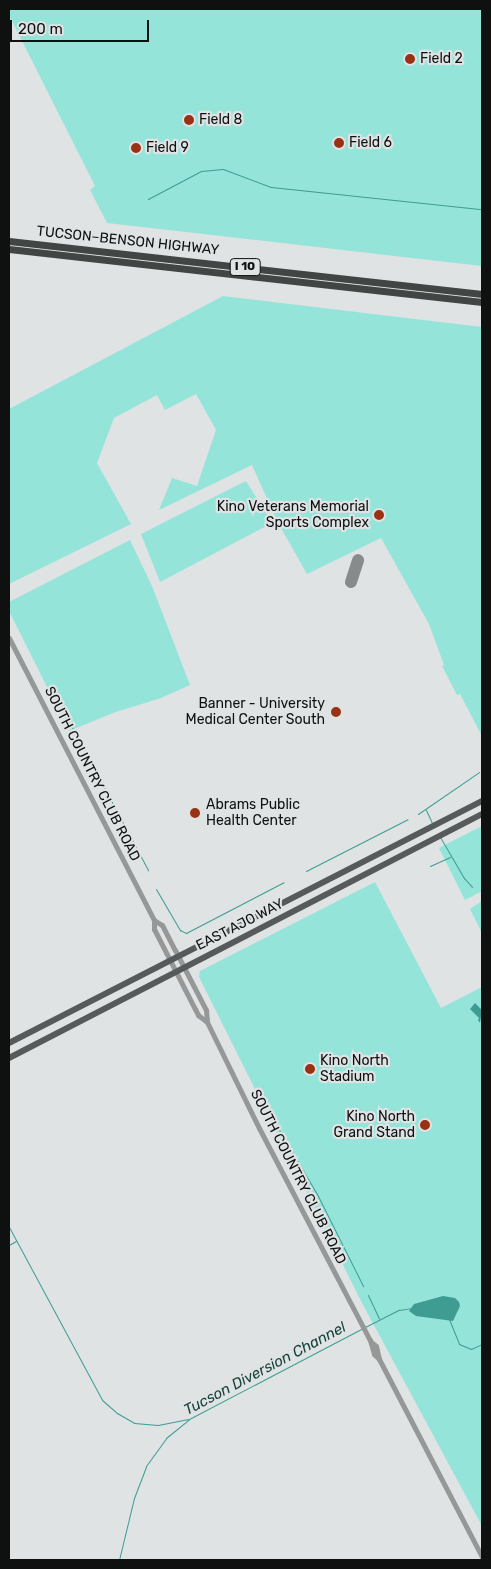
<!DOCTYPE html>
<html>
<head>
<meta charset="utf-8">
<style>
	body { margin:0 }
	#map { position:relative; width:491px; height:1569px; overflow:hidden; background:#dfe3e3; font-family:Rubik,sans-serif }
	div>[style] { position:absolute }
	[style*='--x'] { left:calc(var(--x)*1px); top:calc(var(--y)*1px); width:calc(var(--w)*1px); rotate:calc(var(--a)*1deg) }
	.green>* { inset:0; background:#94e4da }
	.water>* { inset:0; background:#3e9c92 }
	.stream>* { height:1px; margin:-0.5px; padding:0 0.5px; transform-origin:0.5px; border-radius:0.5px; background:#3e9c92 }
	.taxiway>* { height:12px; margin:-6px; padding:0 6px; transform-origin:6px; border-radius:6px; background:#888b8b }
	.tertiary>* { height:5px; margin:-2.5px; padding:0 2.5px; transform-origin:2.5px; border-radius:2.5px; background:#969897 }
	.primary>* { height:6px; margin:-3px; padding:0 3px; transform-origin:3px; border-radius:3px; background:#575a5a }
	.motorway>* { height:7px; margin:-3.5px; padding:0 3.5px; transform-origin:3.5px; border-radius:3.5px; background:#414544 }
	.dots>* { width:14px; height:14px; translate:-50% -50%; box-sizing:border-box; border:2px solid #dfe3e3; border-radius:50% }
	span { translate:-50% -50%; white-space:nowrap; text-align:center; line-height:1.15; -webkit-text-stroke:4.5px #dfe3e3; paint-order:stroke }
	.shield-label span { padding:1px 4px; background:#dfe3e3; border:1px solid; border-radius:4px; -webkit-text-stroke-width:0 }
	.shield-label { font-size:12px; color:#0f1010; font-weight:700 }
	.poi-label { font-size:14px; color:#0f1010 }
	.left { translate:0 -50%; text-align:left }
	.right { translate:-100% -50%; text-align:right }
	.street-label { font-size:14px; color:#0f1010 }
	.water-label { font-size:15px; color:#17423d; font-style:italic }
	.frame { position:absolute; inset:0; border:10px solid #0f1010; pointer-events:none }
	.scale { position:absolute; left:10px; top:20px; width:139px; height:22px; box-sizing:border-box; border:2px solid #0f1010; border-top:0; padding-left:6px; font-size:15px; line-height:18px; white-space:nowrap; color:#0f1010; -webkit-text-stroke:4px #dfe3e3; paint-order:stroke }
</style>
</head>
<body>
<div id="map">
	<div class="green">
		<i style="clip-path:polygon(9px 9px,482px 9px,482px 266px,107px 223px,90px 190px,95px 186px,9px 15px)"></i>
		<i style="clip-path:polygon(223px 296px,482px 327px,482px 736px,460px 694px,457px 695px,442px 666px,444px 665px,429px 624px,381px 538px,307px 574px,277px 521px,252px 465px,159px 510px,172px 478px,197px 486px,216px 430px,196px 394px,165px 410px,157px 395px,114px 418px,97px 463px,131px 524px,9px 584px,9px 409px)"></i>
		<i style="clip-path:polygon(246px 481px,272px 523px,160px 582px,141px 534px)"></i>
		<i style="clip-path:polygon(130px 540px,152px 586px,190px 685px,161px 698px,113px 713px,69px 731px,9px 611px,9px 602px)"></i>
		<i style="clip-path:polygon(482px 826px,482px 891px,465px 900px,439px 848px)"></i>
		<i style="clip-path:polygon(375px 882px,441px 1008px,482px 987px,482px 1526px,361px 1301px,199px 977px,200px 971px)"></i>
		<i style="clip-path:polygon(482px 901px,482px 933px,470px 909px)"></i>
	</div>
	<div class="water">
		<i style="clip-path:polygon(475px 1003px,482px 1010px,480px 1023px,478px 1020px,479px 1018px,470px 1009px)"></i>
		<i style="clip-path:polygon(443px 1296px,455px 1298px,459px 1302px,460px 1306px,453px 1321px,416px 1316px,409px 1311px,414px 1304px)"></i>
	</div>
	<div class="stream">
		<i style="--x:148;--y:199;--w:60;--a:-27.8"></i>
		<i style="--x:201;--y:171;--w:22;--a:-5"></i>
		<i style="--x:223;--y:169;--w:51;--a:20.6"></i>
		<i style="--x:271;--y:187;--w:212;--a:6"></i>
		<i style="--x:61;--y:711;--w:25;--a:56"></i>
		<i style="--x:81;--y:744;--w:143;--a:62"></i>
		<i style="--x:426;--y:810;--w:14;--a:65"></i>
		<i style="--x:418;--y:814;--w:74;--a:-34.5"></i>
		<i style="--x:440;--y:837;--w:48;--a:59.7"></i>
		<i style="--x:464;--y:878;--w:12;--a:48"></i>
		<i style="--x:430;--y:866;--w:22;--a:-24"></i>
		<i style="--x:306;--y:871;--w:114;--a:-27"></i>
		<i style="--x:156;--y:889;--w:48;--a:59.7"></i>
		<i style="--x:180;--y:930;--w:7;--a:27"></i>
		<i style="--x:186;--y:933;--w:110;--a:-27.5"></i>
		<i style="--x:269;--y:1124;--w:10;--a:24"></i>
		<i style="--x:278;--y:1128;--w:79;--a:59.5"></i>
		<i style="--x:318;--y:1196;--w:101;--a:63.4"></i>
		<i style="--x:9;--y:1227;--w:196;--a:61.7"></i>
		<i style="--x:102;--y:1400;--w:20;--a:41"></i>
		<i style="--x:117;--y:1413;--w:20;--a:30"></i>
		<i style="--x:134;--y:1423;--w:24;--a:5"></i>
		<i style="--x:158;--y:1425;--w:31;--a:-11"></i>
		<i style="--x:9;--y:1245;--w:8;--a:-30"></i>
		<i style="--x:368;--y:1295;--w:26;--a:65"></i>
		<i style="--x:449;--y:1319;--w:27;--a:68"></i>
		<i style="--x:459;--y:1344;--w:13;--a:23"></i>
		<i style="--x:471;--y:1349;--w:12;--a:-24"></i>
		<i style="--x:365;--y:1327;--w:38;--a:-27"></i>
		<i style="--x:399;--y:1310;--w:12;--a:-9"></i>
		<i style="--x:119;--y:1560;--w:64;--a:-76.4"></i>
		<i style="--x:134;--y:1498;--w:34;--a:-69"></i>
		<i style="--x:146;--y:1466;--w:34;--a:-54"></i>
		<i style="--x:166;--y:1438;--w:32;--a:-39"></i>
		<i style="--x:191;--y:1418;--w:192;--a:-27.6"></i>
	</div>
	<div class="taxiway">
		<i style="--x:351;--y:582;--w:23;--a:-72"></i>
	</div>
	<div class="tertiary">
		<i style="--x:9;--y:638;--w:317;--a:62.8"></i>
		<i style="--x:154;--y:920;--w:9;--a:90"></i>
		<i style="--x:154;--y:929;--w:90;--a:62.9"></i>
		<i style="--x:195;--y:1009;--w:7;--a:63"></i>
		<i style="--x:198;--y:1015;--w:11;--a:38"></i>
		<i style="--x:154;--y:920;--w:9;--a:32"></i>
		<i style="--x:162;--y:925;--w:28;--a:63"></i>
		<i style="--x:175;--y:950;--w:68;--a:62.7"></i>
		<i style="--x:206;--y:1010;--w:12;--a:85"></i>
		<i style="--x:207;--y:1022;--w:118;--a:63.9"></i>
		<i style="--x:259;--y:1128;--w:239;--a:62.4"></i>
		<i style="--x:370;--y:1340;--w:15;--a:74"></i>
		<i style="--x:374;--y:1354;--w:7;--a:45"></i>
		<i style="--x:379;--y:1359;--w:223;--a:62.5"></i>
		<i style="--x:371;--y:1342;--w:6;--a:39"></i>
		<i style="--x:376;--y:1346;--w:13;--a:77"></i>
	</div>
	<div class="primary">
		<i style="--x:9;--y:1043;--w:531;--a:-27.1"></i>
		<i style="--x:9;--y:1058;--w:532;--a:-27.29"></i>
	</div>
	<div class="motorway">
		<i style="--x:9;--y:241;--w:476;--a:6.4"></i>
		<i style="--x:9;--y:249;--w:476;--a:6.4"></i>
	</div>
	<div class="dots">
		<i style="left:410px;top:59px;background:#993114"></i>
		<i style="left:189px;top:120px;background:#993114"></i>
		<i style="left:339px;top:143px;background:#993114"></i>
		<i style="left:136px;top:148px;background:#993114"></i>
		<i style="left:379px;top:515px;background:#993114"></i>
		<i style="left:336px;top:712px;background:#993114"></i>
		<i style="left:195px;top:813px;background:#993114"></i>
		<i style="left:310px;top:1069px;background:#993114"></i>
		<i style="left:425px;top:1125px;background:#993114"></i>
	</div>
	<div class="shield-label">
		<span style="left:245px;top:267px">I 10</span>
	</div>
	<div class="poi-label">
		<span class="left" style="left:420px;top:59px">Field 2</span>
		<span class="left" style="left:199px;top:120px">Field 8</span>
		<span class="left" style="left:349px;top:143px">Field 6</span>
		<span class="left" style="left:146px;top:148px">Field 9</span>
		<span class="right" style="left:369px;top:515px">Kino Veterans Memorial<br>Sports Complex</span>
		<span class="right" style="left:325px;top:712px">Banner - University<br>Medical Center South</span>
		<span class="left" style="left:206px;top:813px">Abrams Public<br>Health Center</span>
		<span class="left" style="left:320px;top:1069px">Kino North<br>Stadium</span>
		<span class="right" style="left:415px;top:1125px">Kino North<br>Grand Stand</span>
	</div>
	<div class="street-label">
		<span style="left:128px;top:241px;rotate:6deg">TUCSON–BENSON HIGHWAY</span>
		<span style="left:92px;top:774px;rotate:63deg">SOUTH COUNTRY CLUB ROAD</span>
		<span style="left:240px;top:925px;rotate:-27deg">EAST AJO WAY</span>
		<span style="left:298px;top:1177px;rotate:63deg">SOUTH COUNTRY CLUB ROAD</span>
	</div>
	<div class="water-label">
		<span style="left:265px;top:1369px;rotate:-28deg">Tucson Diversion Channel</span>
	</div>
	<div class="frame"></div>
	<div class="scale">200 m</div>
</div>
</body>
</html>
